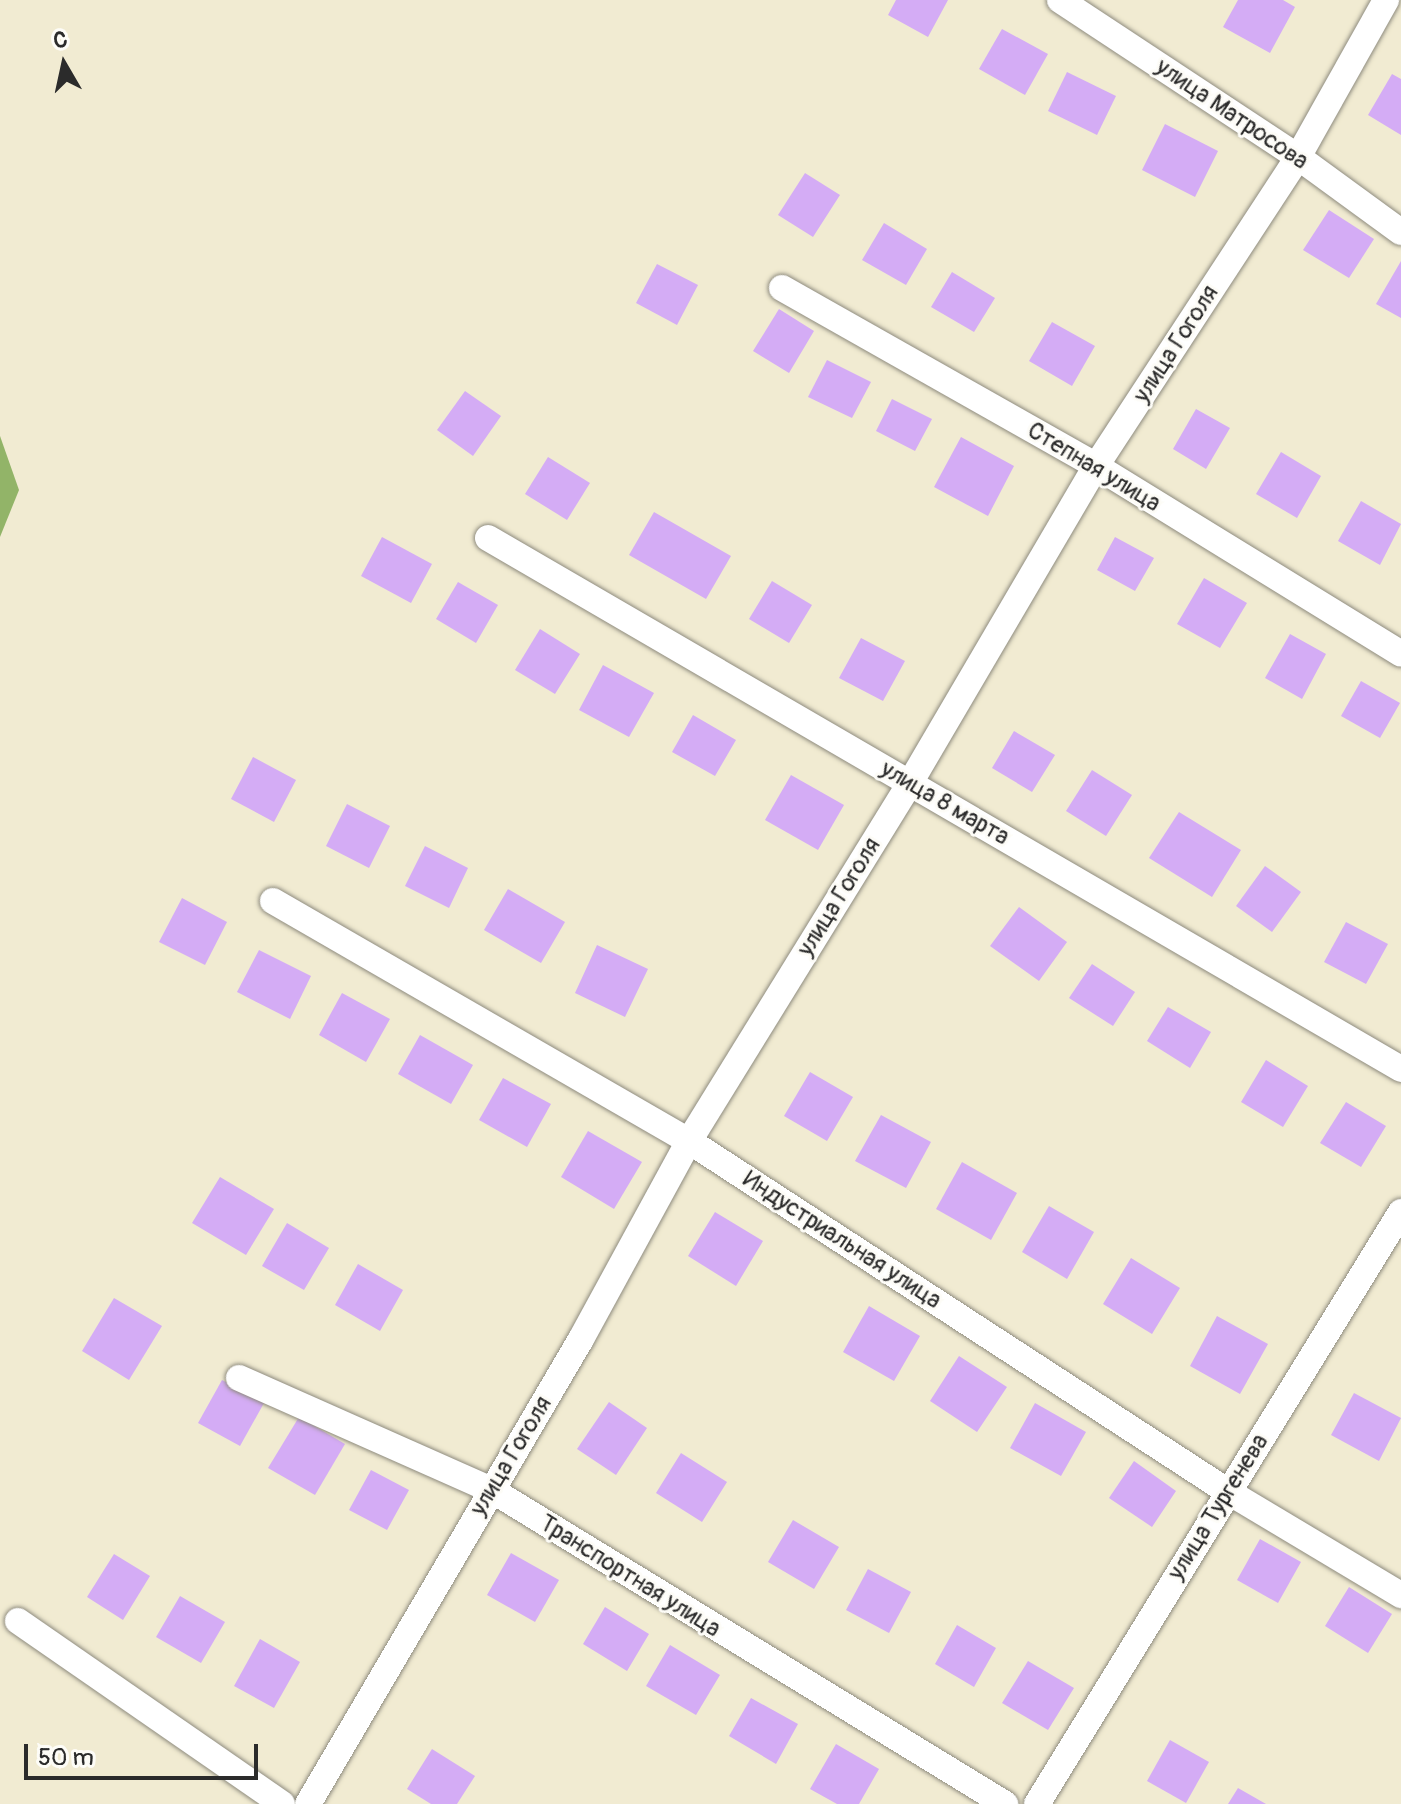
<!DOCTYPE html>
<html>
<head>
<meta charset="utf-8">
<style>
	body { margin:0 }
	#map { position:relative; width:1401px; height:1804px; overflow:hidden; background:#f1ebd2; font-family:Pangolin,sans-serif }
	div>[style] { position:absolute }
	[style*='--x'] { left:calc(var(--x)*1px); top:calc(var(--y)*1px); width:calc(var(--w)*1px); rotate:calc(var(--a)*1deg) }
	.forest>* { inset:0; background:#92b468 }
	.building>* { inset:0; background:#d4acf5 }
	.roads { filter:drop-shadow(0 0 2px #8e8b7e) drop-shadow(0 0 2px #8e8b7e) }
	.minor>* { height:26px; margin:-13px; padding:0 13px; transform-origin:13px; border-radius:13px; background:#fff }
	span { translate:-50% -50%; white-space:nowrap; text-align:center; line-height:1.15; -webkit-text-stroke:6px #fdfcf7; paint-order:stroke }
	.street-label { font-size:24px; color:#2b2b2b }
	.north { position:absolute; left:24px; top:24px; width:80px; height:80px; -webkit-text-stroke:6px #fdfcf7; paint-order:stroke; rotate:351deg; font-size:22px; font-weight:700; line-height:32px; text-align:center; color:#2b2b2b }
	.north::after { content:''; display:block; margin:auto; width:28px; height:36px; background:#2b2b2b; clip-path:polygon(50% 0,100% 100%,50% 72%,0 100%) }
	.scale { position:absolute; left:24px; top:1744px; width:234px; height:36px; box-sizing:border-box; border:4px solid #2b2b2b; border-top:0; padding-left:10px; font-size:24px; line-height:28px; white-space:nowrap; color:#2b2b2b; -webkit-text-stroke:6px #fdfcf7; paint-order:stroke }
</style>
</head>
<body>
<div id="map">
	<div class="forest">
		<i style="clip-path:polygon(0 436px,19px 490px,0 537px)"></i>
	</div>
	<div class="building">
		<i style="clip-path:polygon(896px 0,948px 0,928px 37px,888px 15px)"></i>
		<i style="clip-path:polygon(1238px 0,1283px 0,1295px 7px,1270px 53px,1223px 27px)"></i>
		<i style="clip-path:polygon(1002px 29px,1048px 54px,1025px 95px,979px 69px)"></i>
		<i style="clip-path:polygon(1067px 72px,1116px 96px,1097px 135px,1048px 111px)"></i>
		<i style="clip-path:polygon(1392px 74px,1401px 79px,1401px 135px,1368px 115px)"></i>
		<i style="clip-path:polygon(1165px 124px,1218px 151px,1195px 197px,1142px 170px)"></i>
		<i style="clip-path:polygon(805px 173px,840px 195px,813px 237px,778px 215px)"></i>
		<i style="clip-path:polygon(1329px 210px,1374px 239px,1349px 278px,1303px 250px)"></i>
		<i style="clip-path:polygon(884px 223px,927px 249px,906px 285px,862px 260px)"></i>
		<i style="clip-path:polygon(1401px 261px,1401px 318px,1376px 304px)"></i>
		<i style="clip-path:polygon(657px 264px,698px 285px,677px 325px,636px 303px)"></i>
		<i style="clip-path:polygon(952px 272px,995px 298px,974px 332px,931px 307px)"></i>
		<i style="clip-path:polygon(779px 309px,814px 331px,789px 373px,753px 351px)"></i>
		<i style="clip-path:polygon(1052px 322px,1095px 346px,1072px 386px,1029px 361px)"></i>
		<i style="clip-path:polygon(827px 360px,871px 382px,852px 418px,808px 397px)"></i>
		<i style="clip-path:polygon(465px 391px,501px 416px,473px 456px,437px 430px)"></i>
		<i style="clip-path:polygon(892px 399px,932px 419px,915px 451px,876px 431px)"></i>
		<i style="clip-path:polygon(1196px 409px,1230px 428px,1206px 469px,1173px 449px)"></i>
		<i style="clip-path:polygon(961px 437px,1014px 466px,988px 516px,934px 487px)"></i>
		<i style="clip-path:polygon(1281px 452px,1321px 476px,1297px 518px,1256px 494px)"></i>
		<i style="clip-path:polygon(548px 457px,590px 483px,567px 520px,525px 494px)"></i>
		<i style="clip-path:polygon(1361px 501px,1401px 524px,1380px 565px,1338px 541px)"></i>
		<i style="clip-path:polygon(654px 512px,731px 556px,706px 599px,629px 555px)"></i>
		<i style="clip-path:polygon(382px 537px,432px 564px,411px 603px,361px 576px)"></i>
		<i style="clip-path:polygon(1115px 537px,1154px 558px,1135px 591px,1097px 570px)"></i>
		<i style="clip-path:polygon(1204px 578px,1247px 603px,1220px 648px,1177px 624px)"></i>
		<i style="clip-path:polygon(772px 581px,812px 605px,789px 643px,749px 619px)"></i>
		<i style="clip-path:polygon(458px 582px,498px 605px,476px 643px,436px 619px)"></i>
		<i style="clip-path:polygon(540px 629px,580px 654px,555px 694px,515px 670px)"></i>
		<i style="clip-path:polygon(1290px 634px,1326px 654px,1302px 699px,1265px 678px)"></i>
		<i style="clip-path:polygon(861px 638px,905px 661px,883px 701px,839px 678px)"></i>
		<i style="clip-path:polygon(603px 665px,654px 693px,629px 737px,579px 710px)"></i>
		<i style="clip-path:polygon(1361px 681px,1400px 703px,1380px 738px,1341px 716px)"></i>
		<i style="clip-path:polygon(693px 715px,736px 740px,715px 776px,672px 752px)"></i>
		<i style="clip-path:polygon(1014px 731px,1055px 755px,1032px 792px,992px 768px)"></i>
		<i style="clip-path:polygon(253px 757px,296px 780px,274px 822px,231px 799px)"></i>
		<i style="clip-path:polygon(1092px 770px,1132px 795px,1106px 836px,1066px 811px)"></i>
		<i style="clip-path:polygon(791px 775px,844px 805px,818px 850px,765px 820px)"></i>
		<i style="clip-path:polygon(347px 804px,390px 826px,369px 868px,326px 846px)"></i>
		<i style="clip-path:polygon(1179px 812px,1241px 850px,1212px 897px,1149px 858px)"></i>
		<i style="clip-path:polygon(425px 846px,468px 868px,449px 908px,405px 886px)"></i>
		<i style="clip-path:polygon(1265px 866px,1301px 892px,1272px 932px,1236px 906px)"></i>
		<i style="clip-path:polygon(508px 889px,565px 922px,541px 963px,484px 930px)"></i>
		<i style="clip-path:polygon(182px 898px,227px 922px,205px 965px,159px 942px)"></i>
		<i style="clip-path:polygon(1019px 907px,1067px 942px,1039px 981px,990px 946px)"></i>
		<i style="clip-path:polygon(1346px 922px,1388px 944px,1366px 984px,1324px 962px)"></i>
		<i style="clip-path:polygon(597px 945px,648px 969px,625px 1017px,575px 993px)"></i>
		<i style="clip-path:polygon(259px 950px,311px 976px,290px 1019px,237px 992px)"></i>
		<i style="clip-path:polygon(1092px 964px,1135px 992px,1113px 1026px,1069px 998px)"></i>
		<i style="clip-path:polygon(342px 993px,390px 1019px,366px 1062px,319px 1035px)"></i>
		<i style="clip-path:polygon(1168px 1007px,1211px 1032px,1190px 1068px,1147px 1041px)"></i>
		<i style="clip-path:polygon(420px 1035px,473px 1065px,451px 1104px,398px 1074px)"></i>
		<i style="clip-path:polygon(1266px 1060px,1308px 1086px,1283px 1127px,1241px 1102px)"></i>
		<i style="clip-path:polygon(810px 1072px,853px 1097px,827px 1141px,784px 1116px)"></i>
		<i style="clip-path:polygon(503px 1078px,551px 1104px,527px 1147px,479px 1120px)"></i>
		<i style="clip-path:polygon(1346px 1102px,1386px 1126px,1361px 1167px,1320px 1143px)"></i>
		<i style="clip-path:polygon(881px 1115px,931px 1142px,906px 1188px,855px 1161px)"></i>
		<i style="clip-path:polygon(588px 1131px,642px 1162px,614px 1209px,561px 1177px)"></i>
		<i style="clip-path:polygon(962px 1162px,1017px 1193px,991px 1240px,936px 1209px)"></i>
		<i style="clip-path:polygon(220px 1177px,274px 1209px,246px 1255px,192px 1223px)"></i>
		<i style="clip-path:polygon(1049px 1206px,1094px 1232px,1067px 1279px,1022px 1252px)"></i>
		<i style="clip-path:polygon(715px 1212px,763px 1241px,736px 1286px,688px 1256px)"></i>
		<i style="clip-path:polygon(287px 1223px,329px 1248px,304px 1290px,262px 1266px)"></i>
		<i style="clip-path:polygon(1131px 1258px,1180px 1288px,1152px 1334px,1103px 1304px)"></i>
		<i style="clip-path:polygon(358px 1264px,403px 1290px,380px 1331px,335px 1305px)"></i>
		<i style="clip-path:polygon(114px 1298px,162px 1326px,129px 1380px,82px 1351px)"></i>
		<i style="clip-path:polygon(869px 1306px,920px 1336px,894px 1381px,843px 1352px)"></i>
		<i style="clip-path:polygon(1217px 1316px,1268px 1344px,1240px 1394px,1190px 1366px)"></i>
		<i style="clip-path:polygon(959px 1356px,1007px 1387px,977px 1432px,930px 1401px)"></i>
		<i style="clip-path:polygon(222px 1380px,264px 1403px,240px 1446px,198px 1423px)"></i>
		<i style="clip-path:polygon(1354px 1393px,1401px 1418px,1379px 1461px,1331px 1435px)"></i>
		<i style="clip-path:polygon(609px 1402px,647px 1428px,616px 1475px,577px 1449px)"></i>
		<i style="clip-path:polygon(1035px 1403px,1086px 1432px,1061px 1476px,1010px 1448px)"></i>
		<i style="clip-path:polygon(299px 1417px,345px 1444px,315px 1495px,268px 1468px)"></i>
		<i style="clip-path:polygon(681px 1453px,727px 1482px,702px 1522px,656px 1493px)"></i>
		<i style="clip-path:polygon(1134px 1461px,1176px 1491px,1152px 1527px,1109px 1498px)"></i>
		<i style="clip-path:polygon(371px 1470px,409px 1490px,387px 1530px,349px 1510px)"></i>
		<i style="clip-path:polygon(793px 1520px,839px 1547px,814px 1589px,768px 1562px)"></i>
		<i style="clip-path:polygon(1260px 1539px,1301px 1562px,1278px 1603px,1237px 1580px)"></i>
		<i style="clip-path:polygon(511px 1553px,559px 1580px,535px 1622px,487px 1595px)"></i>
		<i style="clip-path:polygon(114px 1554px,150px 1576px,123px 1620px,87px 1597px)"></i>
		<i style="clip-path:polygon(868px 1569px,911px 1592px,889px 1633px,846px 1610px)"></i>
		<i style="clip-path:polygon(1349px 1587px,1392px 1614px,1368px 1653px,1325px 1626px)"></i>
		<i style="clip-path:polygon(180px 1596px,225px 1622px,201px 1663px,156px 1637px)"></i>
		<i style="clip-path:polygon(605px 1607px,649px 1634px,627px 1671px,583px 1644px)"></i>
		<i style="clip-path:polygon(957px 1625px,996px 1648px,974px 1687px,935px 1664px)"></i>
		<i style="clip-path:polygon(260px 1639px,300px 1662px,274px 1708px,234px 1686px)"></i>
		<i style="clip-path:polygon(670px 1645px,720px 1675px,696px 1715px,646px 1686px)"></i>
		<i style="clip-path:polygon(1028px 1661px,1074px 1688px,1048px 1730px,1002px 1703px)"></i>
		<i style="clip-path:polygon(751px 1698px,798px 1724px,776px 1764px,729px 1736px)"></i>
		<i style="clip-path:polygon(1170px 1740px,1209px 1762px,1186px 1803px,1147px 1781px)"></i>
		<i style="clip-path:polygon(836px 1744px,879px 1769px,859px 1804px,837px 1804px,810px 1789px)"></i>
		<i style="clip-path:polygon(432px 1749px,475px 1776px,457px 1804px,431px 1804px,407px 1789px)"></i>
		<i style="clip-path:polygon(1238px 1788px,1266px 1804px,1228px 1804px)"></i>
	</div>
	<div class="roads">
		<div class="minor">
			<i style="--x:1060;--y:0;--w:285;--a:33.4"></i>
			<i style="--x:1298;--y:157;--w:127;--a:36.1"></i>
			<i style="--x:782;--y:288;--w:361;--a:29.5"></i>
			<i style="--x:1096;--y:466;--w:358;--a:31.6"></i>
			<i style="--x:488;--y:538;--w:1056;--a:30.18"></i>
			<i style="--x:273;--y:901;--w:480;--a:30"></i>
			<i style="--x:689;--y:1141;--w:642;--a:33.05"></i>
			<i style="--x:1227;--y:1491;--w:203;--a:30.9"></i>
			<i style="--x:239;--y:1378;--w:274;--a:23.9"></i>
			<i style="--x:490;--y:1489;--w:604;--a:31.45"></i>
			<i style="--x:18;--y:1621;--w:321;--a:34.7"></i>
			<i style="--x:308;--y:1804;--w:539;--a:-59.58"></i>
			<i style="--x:581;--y:1339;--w:226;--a:-61.4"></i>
			<i style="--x:689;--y:1141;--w:421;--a:-58.3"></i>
			<i style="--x:910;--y:783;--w:368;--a:-59.6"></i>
			<i style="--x:1096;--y:466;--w:369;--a:-56.8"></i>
			<i style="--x:1298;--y:157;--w:180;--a:-60.7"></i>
			<i style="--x:1037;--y:1804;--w:695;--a:-58.41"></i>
		</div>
	</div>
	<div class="street-label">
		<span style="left:1232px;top:114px;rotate:34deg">улица Матросова</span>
		<span style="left:1176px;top:344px;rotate:-57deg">улица Гоголя</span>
		<span style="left:1094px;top:467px;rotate:31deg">Степная улица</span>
		<span style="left:945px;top:803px;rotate:30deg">улица 8 марта</span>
		<span style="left:839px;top:897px;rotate:-58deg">улица Гоголя</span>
		<span style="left:842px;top:1240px;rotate:33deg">Индустриальная улица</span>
		<span style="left:511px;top:1456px;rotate:-59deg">улица Гоголя</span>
		<span style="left:1218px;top:1507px;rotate:-58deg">улица Тургенева</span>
		<span style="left:630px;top:1576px;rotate:32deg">Транспортная улица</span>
	</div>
	<div class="north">С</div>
	<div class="scale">50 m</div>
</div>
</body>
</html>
